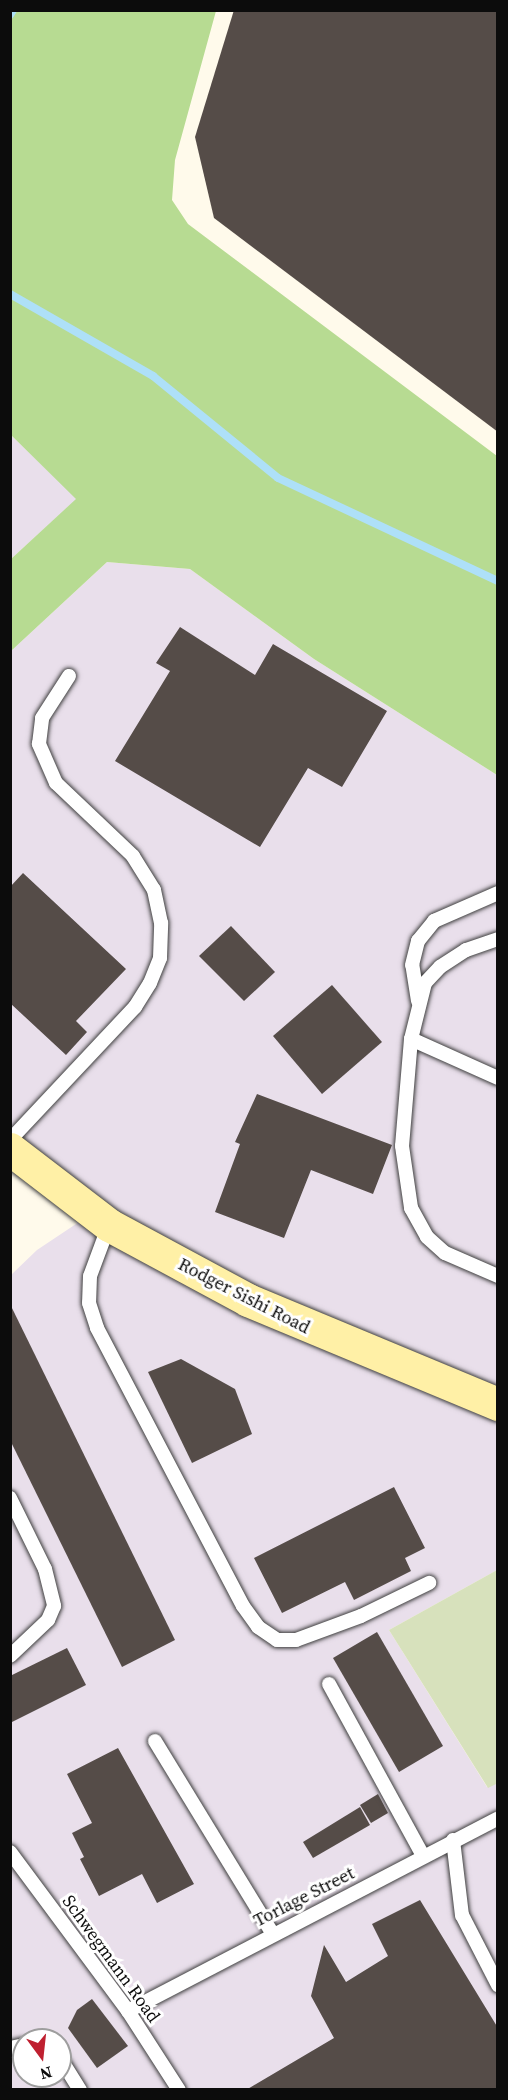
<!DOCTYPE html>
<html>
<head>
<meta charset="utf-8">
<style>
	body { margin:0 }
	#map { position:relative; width:508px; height:2100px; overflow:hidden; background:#fffaeb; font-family:"Source Serif 4",serif }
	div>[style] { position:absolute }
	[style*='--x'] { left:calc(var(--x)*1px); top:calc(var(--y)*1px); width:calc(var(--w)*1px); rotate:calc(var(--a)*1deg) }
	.industrial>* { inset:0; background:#e9dfeb }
	.forest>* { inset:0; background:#b7db92 }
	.cemetery>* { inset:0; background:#d7e1bc }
	.stream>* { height:8px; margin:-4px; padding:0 4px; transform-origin:4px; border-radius:4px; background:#aee0f8 }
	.building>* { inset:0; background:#554c48 }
	.roads { filter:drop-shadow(0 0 2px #3f3f3f) drop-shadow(0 0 2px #3f3f3f) }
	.lane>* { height:14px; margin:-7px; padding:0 7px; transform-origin:7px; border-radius:7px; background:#fff }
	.secondary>* { height:33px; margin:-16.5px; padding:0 16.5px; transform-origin:16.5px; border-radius:16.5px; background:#fff0a6 }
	span { translate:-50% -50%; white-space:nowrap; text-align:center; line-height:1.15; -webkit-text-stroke:6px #fff; paint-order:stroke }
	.street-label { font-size:18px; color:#0c0c0c }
	.frame { position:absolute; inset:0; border:12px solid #0c0c0c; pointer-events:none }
	.north { position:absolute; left:12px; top:2028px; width:60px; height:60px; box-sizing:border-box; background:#fff; border:2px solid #9e9e9e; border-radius:50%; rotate:165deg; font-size:16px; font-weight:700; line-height:24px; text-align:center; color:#0c0c0c }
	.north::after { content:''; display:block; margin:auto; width:21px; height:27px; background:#bf2030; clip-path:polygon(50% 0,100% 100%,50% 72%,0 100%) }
</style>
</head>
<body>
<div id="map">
	<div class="industrial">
		<i style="clip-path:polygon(11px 435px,77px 499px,11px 559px)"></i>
		<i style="clip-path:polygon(evenodd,107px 562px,190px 569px,314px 659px,497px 775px,497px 1570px,389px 1630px,487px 1787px,497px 1783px,497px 2089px,11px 2089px,11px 1275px,37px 1250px,94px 1212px,11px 1146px,11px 651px,107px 562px,24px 2040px,60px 2040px,60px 2076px,24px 2076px,24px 2040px)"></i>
	</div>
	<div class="forest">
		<i style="clip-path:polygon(11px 10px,216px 11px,175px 160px,172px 200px,188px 224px,497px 456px,497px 775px,314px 659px,190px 569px,107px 562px,11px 651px,11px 559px,76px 499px,11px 435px)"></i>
	</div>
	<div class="cemetery">
		<i style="clip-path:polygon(497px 1570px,498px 1783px,488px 1788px,389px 1630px)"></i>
	</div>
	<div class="stream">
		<i style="--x:10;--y:15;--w:6;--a:-59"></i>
		<i style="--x:10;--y:294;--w:165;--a:29.8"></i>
		<i style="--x:153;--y:376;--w:161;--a:39.2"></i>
		<i style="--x:278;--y:478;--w:243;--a:25.1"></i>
	</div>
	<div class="building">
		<i style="clip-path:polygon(234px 10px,498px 10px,498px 432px,214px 218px,195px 137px)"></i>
		<i style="clip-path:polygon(180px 627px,255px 675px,273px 644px,387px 711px,342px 787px,308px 768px,260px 847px,115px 761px,170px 671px,156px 663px)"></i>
		<i style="clip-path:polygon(23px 873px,126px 969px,76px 1021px,87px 1032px,66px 1055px,10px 1003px,10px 887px)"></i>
		<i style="clip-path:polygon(231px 926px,275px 972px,244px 1001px,199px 956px)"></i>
		<i style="clip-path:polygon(332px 985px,382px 1042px,322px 1094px,273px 1036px)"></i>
		<i style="clip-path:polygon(257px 1094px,392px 1145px,373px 1194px,311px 1170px,284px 1238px,215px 1212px,240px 1144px,235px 1142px)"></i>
		<i style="clip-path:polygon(10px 1304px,175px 1640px,122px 1667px,10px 1440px)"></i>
		<i style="clip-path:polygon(181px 1359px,235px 1389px,252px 1434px,192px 1463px,148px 1372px)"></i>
		<i style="clip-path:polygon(394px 1487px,425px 1548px,405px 1558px,411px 1571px,354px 1600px,345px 1582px,282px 1613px,254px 1558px)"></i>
		<i style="clip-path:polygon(377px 1632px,443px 1746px,399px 1772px,333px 1658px)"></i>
		<i style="clip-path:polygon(67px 1648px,86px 1685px,10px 1723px,10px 1676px)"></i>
		<i style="clip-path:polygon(118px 1748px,194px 1884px,157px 1903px,142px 1874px,99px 1896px,80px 1859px,84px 1857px,72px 1833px,92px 1823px,67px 1774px)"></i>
		<i style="clip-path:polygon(378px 1794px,388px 1813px,371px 1823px,360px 1805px)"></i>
		<i style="clip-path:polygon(360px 1807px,370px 1825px,313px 1858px,303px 1842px)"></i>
		<i style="clip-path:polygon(420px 1900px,498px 2028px,498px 2090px,246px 2090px,334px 2038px,311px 1996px,324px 1945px,346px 1982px,388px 1956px,372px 1924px)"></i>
		<i style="clip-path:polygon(92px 1999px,128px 2046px,97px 2068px,68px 2028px,77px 2010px)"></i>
	</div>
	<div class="roads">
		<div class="lane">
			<i style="--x:498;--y:939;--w:34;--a:161"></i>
			<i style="--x:466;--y:950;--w:31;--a:147"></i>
			<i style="--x:440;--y:967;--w:22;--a:133"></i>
			<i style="--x:425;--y:983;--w:58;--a:104"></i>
			<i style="--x:411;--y:1039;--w:107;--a:94.8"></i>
			<i style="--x:402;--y:1146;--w:63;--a:81.7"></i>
			<i style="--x:411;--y:1208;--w:33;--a:61"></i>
			<i style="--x:427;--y:1237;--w:24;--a:42"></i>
			<i style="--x:445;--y:1253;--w:58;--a:23.5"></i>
			<i style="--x:418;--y:1001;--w:36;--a:-99"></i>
			<i style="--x:412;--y:965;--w:25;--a:-76"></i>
			<i style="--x:418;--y:941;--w:26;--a:-51"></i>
			<i style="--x:434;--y:921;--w:70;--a:-23.6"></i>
			<i style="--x:411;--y:1039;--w:95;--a:24.1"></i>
			<i style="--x:10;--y:1140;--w:183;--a:-46.8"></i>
			<i style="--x:135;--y:1007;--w:28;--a:-58"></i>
			<i style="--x:150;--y:983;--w:27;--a:-68"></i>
			<i style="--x:160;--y:958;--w:35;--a:-88"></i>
			<i style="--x:161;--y:923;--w:34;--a:-102"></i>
			<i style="--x:154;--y:890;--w:40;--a:-122"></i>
			<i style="--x:133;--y:856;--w:106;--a:-136.5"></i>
			<i style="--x:56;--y:783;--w:43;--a:-113.6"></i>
			<i style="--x:39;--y:744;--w:26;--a:-83"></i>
			<i style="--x:42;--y:718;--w:50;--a:-57.3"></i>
			<i style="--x:109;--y:1225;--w:54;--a:110.4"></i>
			<i style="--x:90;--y:1276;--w:27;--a:92"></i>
			<i style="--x:89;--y:1303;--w:26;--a:72"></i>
			<i style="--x:97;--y:1328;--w:314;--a:62.3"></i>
			<i style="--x:243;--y:1606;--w:26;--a:54"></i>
			<i style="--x:258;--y:1627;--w:23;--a:34"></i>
			<i style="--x:277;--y:1640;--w:19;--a:0"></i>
			<i style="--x:296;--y:1640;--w:69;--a:-20.3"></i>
			<i style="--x:361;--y:1616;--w:76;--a:-25.9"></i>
			<i style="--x:10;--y:1498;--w:79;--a:63.8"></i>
			<i style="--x:45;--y:1569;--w:38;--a:76"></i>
			<i style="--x:54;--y:1606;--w:15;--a:113"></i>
			<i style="--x:48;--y:1620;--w:52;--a:136.5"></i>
			<i style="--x:329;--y:1684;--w:196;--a:61.3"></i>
			<i style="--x:155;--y:1741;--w:226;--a:58.6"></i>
			<i style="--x:453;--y:1840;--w:76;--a:83.2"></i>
			<i style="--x:462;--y:1915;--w:79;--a:62.8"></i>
			<i style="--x:10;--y:1852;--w:198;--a:53.4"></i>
			<i style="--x:128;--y:2011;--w:94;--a:57.2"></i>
			<i style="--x:128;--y:2011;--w:417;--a:-27.5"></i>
			<i style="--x:10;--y:2048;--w:14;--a:-12"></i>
			<i style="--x:60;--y:2058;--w:38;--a:58"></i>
		</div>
		<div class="secondary">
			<i style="--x:10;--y:1149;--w:125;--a:37.5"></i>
			<i style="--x:109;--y:1225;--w:158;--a:28.3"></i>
			<i style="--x:248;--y:1300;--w:271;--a:22.6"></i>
		</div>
	</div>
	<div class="street-label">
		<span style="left:244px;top:1296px;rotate:27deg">Rodger Sishi Road</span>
		<span style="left:304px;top:1897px;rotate:-27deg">Torlage Street</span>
		<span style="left:111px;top:1959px;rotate:54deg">Schwegmann Road</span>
	</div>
	<div class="frame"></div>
	<div class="north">N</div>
</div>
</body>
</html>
